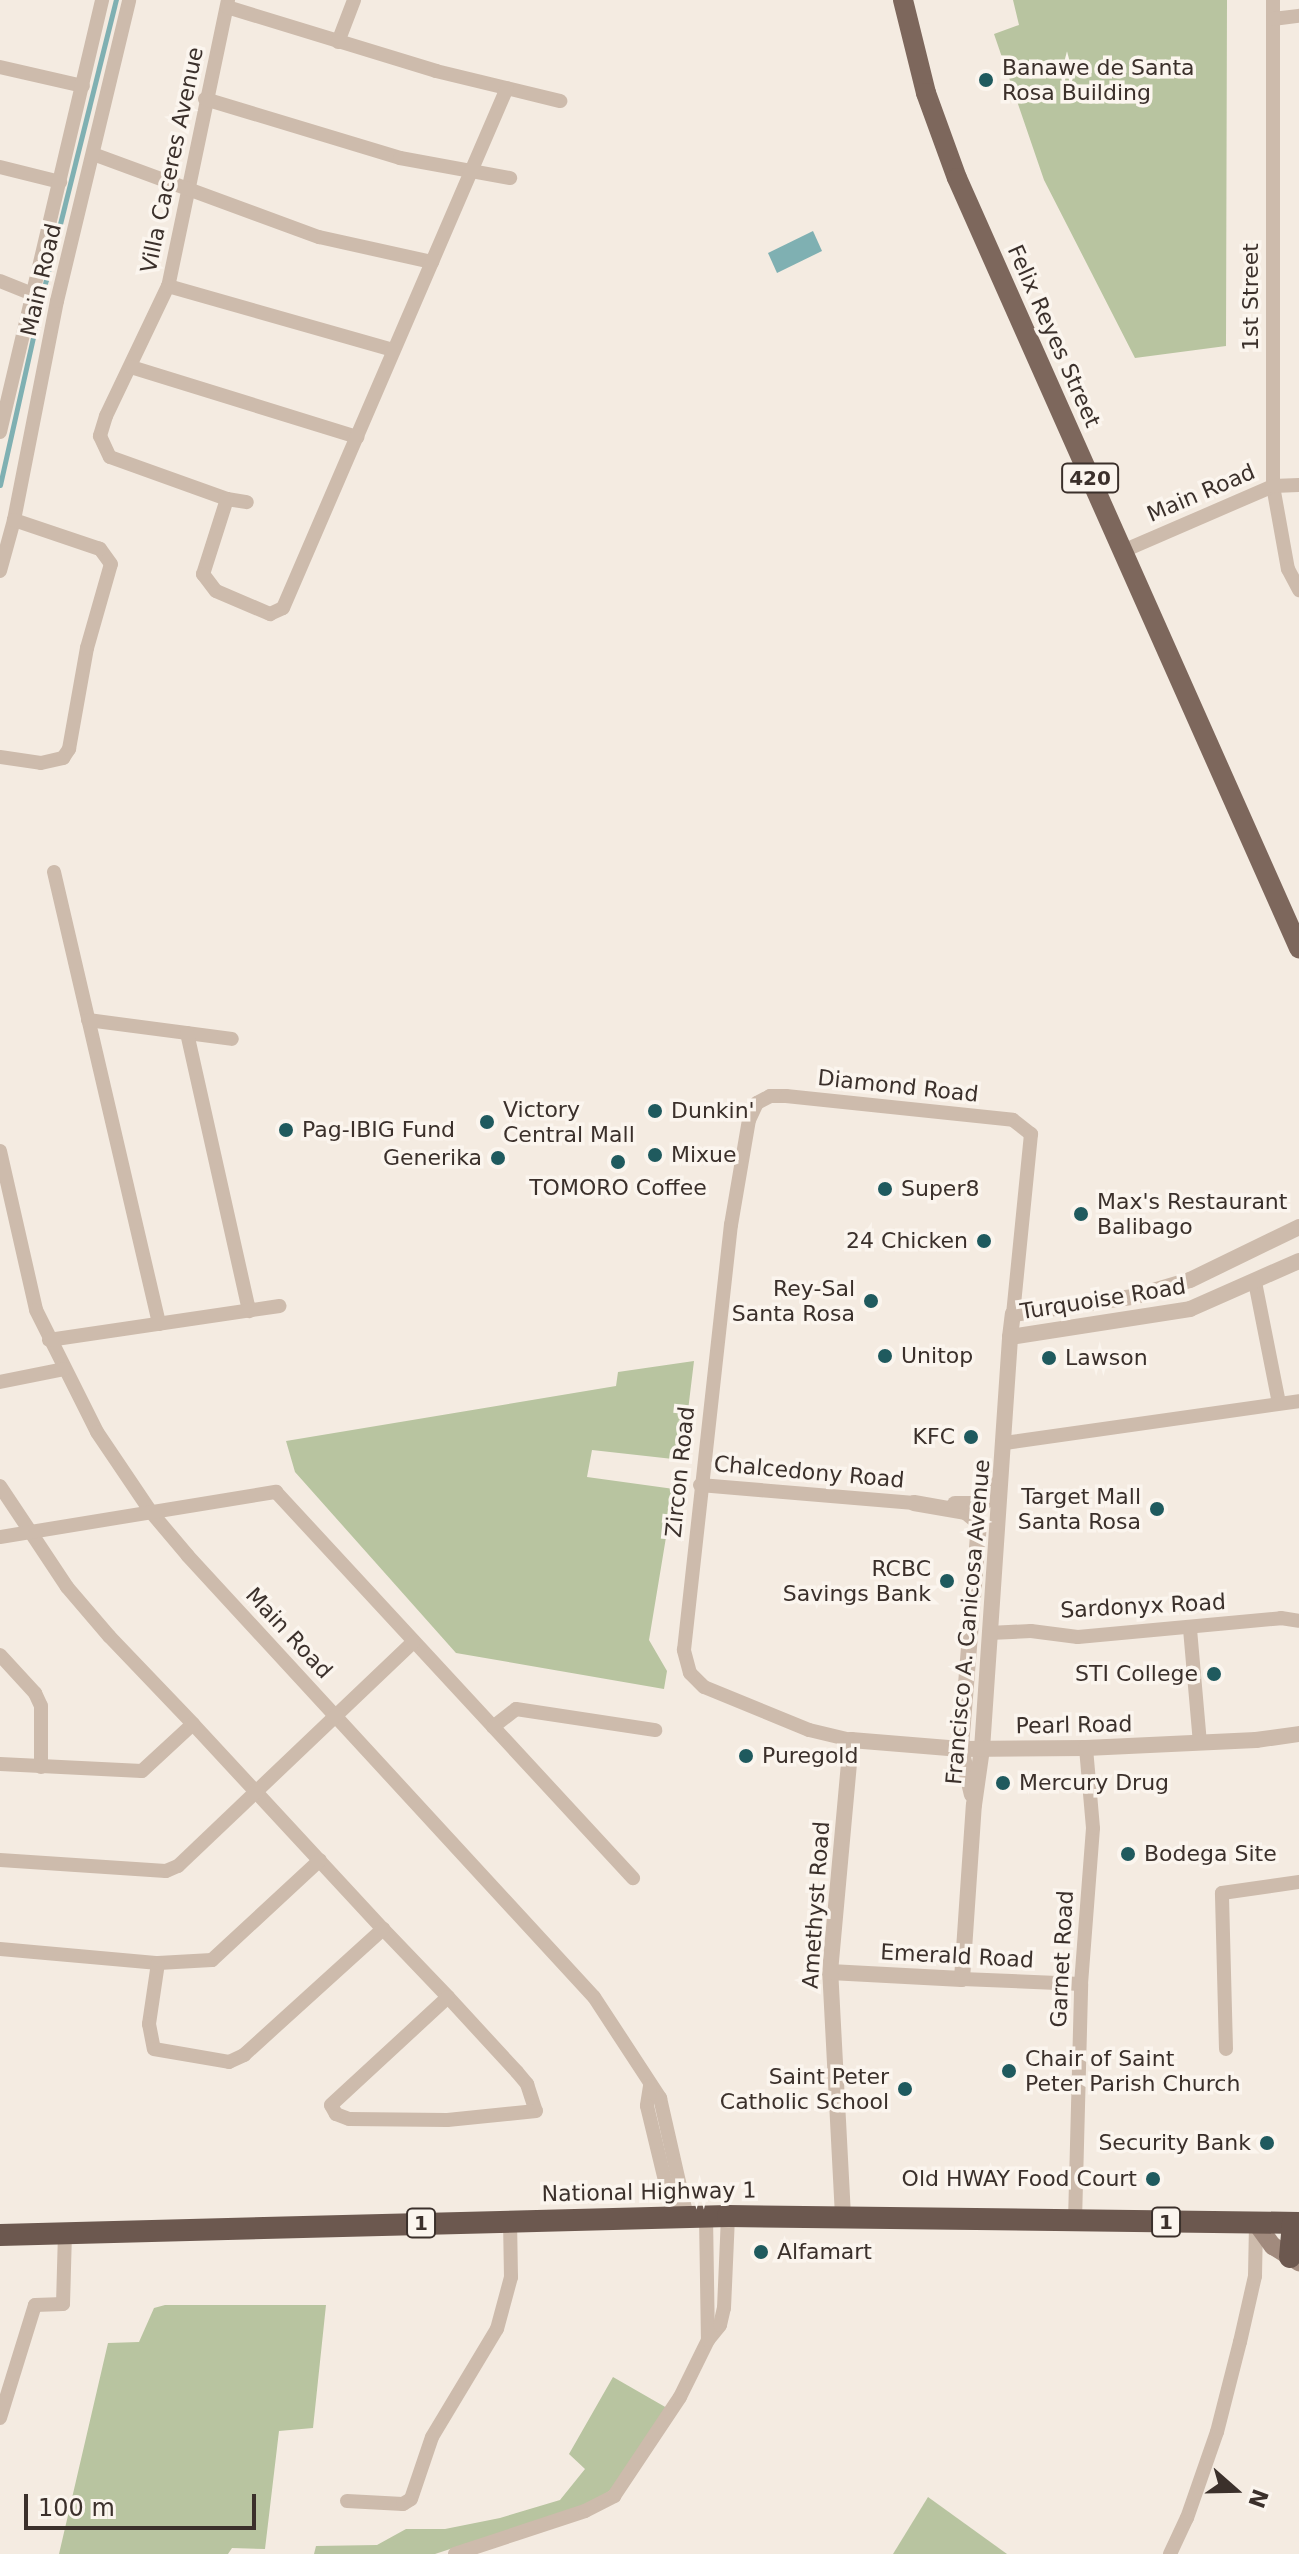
<!DOCTYPE html>
<html>
<head>
<meta charset="utf-8">
<style>
	body { margin:0 }
	#map { position:relative; width:1299px; height:2554px; overflow:hidden; background:#f4ebe1; font-family:"DejaVu Sans",sans-serif }
	div>[style] { position:absolute }
	[style*='--x'] { left:calc(var(--x)*1px); top:calc(var(--y)*1px); width:calc(var(--w)*1px); rotate:calc(var(--a)*1deg) }
	.green>* { inset:0; background:#b8c4a0 }
	.water>* { inset:0; background:#7fb0b2 }
	.stream>* { height:5px; margin:-2.5px; padding:0 2.5px; transform-origin:2.5px; border-radius:2.5px; background:#7fb0b2 }
	.minor>* { height:14px; margin:-7px; padding:0 7px; transform-origin:7px; border-radius:7px; background:#cdbbac }
	.tertiary>* { height:16px; margin:-8px; padding:0 8px; transform-origin:8px; border-radius:8px; background:#cdbbac }
	.secondary>* { height:18px; margin:-9px; padding:0 9px; transform-origin:9px; border-radius:9px; background:#a18a7d }
	.primary>* { height:20px; margin:-10px; padding:0 10px; transform-origin:10px; border-radius:10px; background:#7d675c }
	.trunk>* { height:22px; margin:-11px; padding:0 11px; transform-origin:11px; border-radius:11px; background:#6c584f }
	.dots>* { width:22px; height:22px; translate:-50% -50%; box-sizing:border-box; border:4px solid #fbf5ee; border-radius:50% }
	span { translate:-50% -50%; white-space:nowrap; text-align:center; line-height:1.15; -webkit-text-stroke:7px #fbf5ee; paint-order:stroke }
	.shield-label span { padding:2px 6px; background:#fbf5ee; border:2px solid; border-radius:6px; -webkit-text-stroke-width:0 }
	.shield-label { font-size:20px; color:#3b302b; font-weight:700 }
	.poi-label { font-size:22px; color:#3b302b }
	.left { translate:0 -50%; text-align:left }
	.right { translate:-100% -50%; text-align:right }
	.street-label { font-size:22px; color:#3b302b }
	.north { position:absolute; left:1195px; top:2450px; width:80px; height:80px; -webkit-text-stroke:6px #fbf5ee; paint-order:stroke; rotate:110deg; font-size:22px; font-weight:700; line-height:32px; text-align:center; color:#3b302b }
	.north::after { content:''; display:block; margin:auto; width:28px; height:36px; background:#3b302b; clip-path:polygon(50% 0,100% 100%,50% 72%,0 100%) }
	.scale { position:absolute; left:24px; top:2494px; width:232px; height:36px; box-sizing:border-box; border:4px solid #3b302b; border-top:0; padding-left:10px; font-size:24px; line-height:28px; white-space:nowrap; color:#3b302b; -webkit-text-stroke:6px #fbf5ee; paint-order:stroke }
</style>
</head>
<body>
<div id="map">
	<div class="green">
		<i style="clip-path:polygon(1013px 0,1227px 0,1226px 346px,1135px 358px,1044px 180px,994px 34px,1019px 25px)"></i>
		<i style="clip-path:polygon(694px 1361px,682px 1460px,592px 1450px,587px 1477px,674px 1489px,649px 1640px,667px 1671px,664px 1689px,456px 1653px,295px 1472px,286px 1441px,616px 1386px,618px 1372px)"></i>
		<i style="clip-path:polygon(165px 2305px,326px 2305px,313px 2428px,279px 2431px,265px 2549px,232px 2548px,228px 2554px,59px 2554px,108px 2343px,139px 2342px,154px 2308px)"></i>
		<i style="clip-path:polygon(613px 2377px,667px 2408px,613px 2488px,596px 2501px,435px 2554px,314px 2554px,316px 2546px,377px 2545px,406px 2529px,445px 2529px,500px 2518px,560px 2500px,585px 2469px,569px 2454px)"></i>
		<i style="clip-path:polygon(928px 2497px,1007px 2554px,893px 2554px)"></i>
	</div>
	<div class="water">
		<i style="clip-path:polygon(813px 231px,822px 251px,777px 273px,768px 253px)"></i>
	</div>
	<div class="stream">
		<i style="--x:0;--y:485;--w:210;--a:-77.4"></i>
		<i style="--x:46;--y:280;--w:289;--a:-76"></i>
	</div>
	<div class="minor">
		<i style="--x:228;--y:0;--w:292;--a:101.8"></i>
		<i style="--x:168;--y:286;--w:144;--a:115.5"></i>
		<i style="--x:106;--y:416;--w:21;--a:107"></i>
		<i style="--x:100;--y:436;--w:23;--a:65"></i>
		<i style="--x:110;--y:457;--w:124;--a:19.7"></i>
		<i style="--x:227;--y:499;--w:20;--a:9"></i>
		<i style="--x:1273;--y:0;--w:486;--a:90"></i>
		<i style="--x:1273;--y:486;--w:84;--a:79.8"></i>
		<i style="--x:1288;--y:569;--w:24;--a:62"></i>
		<i style="--x:227;--y:7;--w:219;--a:17"></i>
		<i style="--x:436;--y:71;--w:128;--a:13.6"></i>
		<i style="--x:1273;--y:19;--w:26;--a:-7"></i>
		<i style="--x:338;--y:42;--w:45;--a:-69.1"></i>
		<i style="--x:0;--y:67;--w:85;--a:12.9"></i>
		<i style="--x:205;--y:99;--w:204;--a:16.8"></i>
		<i style="--x:400;--y:158;--w:112;--a:10.3"></i>
		<i style="--x:93;--y:154;--w:241;--a:20.2"></i>
		<i style="--x:319;--y:237;--w:116;--a:12.5"></i>
		<i style="--x:0;--y:167;--w:62;--a:14"></i>
		<i style="--x:0;--y:281;--w:35;--a:22"></i>
		<i style="--x:168;--y:286;--w:234;--a:15.9"></i>
		<i style="--x:131;--y:367;--w:237;--a:17.2"></i>
		<i style="--x:0;--y:432;--w:444;--a:-76.7"></i>
		<i style="--x:227;--y:499;--w:79;--a:107.7"></i>
		<i style="--x:203;--y:574;--w:21;--a:53"></i>
		<i style="--x:216;--y:591;--w:59;--a:23.1"></i>
		<i style="--x:270;--y:614;--w:14;--a:-25"></i>
		<i style="--x:283;--y:608;--w:566;--a:-66.7"></i>
		<i style="--x:1123;--y:551;--w:163;--a:-23.4"></i>
		<i style="--x:1273;--y:486;--w:26;--a:-2"></i>
		<i style="--x:0;--y:571;--w:53;--a:-74.6"></i>
		<i style="--x:14;--y:520;--w:223;--a:-78.9"></i>
		<i style="--x:57;--y:301;--w:309;--a:-76.5"></i>
		<i style="--x:0;--y:757;--w:41;--a:8.3"></i>
		<i style="--x:41;--y:763;--w:23;--a:-13"></i>
		<i style="--x:63;--y:758;--w:11;--a:-56"></i>
		<i style="--x:69;--y:749;--w:103;--a:-79.9"></i>
		<i style="--x:87;--y:648;--w:87;--a:-74.1"></i>
		<i style="--x:111;--y:564;--w:19;--a:-126"></i>
		<i style="--x:100;--y:549;--w:91;--a:-161.4"></i>
		<i style="--x:54;--y:872;--w:464;--a:76.9"></i>
		<i style="--x:88;--y:1020;--w:145;--a:7.5"></i>
		<i style="--x:187;--y:1033;--w:285;--a:77.4"></i>
		<i style="--x:0;--y:1151;--w:163;--a:77.2"></i>
		<i style="--x:36;--y:1310;--w:136;--a:63.4"></i>
		<i style="--x:97;--y:1432;--w:97;--a:56"></i>
		<i style="--x:151;--y:1512;--w:57;--a:49.9"></i>
		<i style="--x:188;--y:1556;--w:599;--a:47.37"></i>
		<i style="--x:594;--y:1997;--w:121;--a:56.8"></i>
		<i style="--x:660;--y:2098;--w:122;--a:77.2"></i>
		<i style="--x:1255;--y:1282;--w:123;--a:78.8"></i>
		<i style="--x:49;--y:1340;--w:233;--a:-8.4"></i>
		<i style="--x:0;--y:1382;--w:65;--a:-11.5"></i>
		<i style="--x:1005;--y:1443;--w:297;--a:-8.1"></i>
		<i style="--x:700;--y:1485;--w:215;--a:4.8"></i>
		<i style="--x:0;--y:1486;--w:121;--a:56.4"></i>
		<i style="--x:67;--y:1587;--w:65;--a:49.4"></i>
		<i style="--x:109;--y:1636;--w:122;--a:46.3"></i>
		<i style="--x:193;--y:1724;--w:280;--a:47.2"></i>
		<i style="--x:383;--y:1929;--w:94;--a:46.3"></i>
		<i style="--x:448;--y:1997;--w:102;--a:47.4"></i>
		<i style="--x:517;--y:2072;--w:16;--a:50"></i>
		<i style="--x:527;--y:2084;--w:28;--a:72"></i>
		<i style="--x:536;--y:2111;--w:89;--a:174.2"></i>
		<i style="--x:447;--y:2120;--w:98;--a:-179.4"></i>
		<i style="--x:349;--y:2119;--w:14;--a:-159"></i>
		<i style="--x:336;--y:2114;--w:10;--a:-119"></i>
		<i style="--x:331;--y:2105;--w:159;--a:-42.7"></i>
		<i style="--x:0;--y:1537;--w:280;--a:-9.3"></i>
		<i style="--x:276;--y:1492;--w:526;--a:47.24"></i>
		<i style="--x:1190;--y:1629;--w:114;--a:85"></i>
		<i style="--x:989;--y:1633;--w:42;--a:-2.7"></i>
		<i style="--x:1031;--y:1631;--w:47;--a:7.3"></i>
		<i style="--x:1078;--y:1637;--w:204;--a:-5.3"></i>
		<i style="--x:1281;--y:1618;--w:18;--a:9"></i>
		<i style="--x:0;--y:1655;--w:52;--a:47.4"></i>
		<i style="--x:35;--y:1693;--w:14;--a:65"></i>
		<i style="--x:41;--y:1706;--w:61;--a:90"></i>
		<i style="--x:493;--y:1727;--w:29;--a:-38"></i>
		<i style="--x:516;--y:1709;--w:141;--a:8.6"></i>
		<i style="--x:851;--y:1740;--w:43;--a:-166.6"></i>
		<i style="--x:809;--y:1730;--w:113;--a:-157.7"></i>
		<i style="--x:704;--y:1687;--w:20;--a:-135"></i>
		<i style="--x:690;--y:1673;--w:24;--a:-105"></i>
		<i style="--x:684;--y:1650;--w:428;--a:-83.7"></i>
		<i style="--x:731;--y:1225;--w:107;--a:-80.3"></i>
		<i style="--x:749;--y:1120;--w:19;--a:-65"></i>
		<i style="--x:757;--y:1103;--w:15;--a:-28"></i>
		<i style="--x:770;--y:1096;--w:16;--a:0"></i>
		<i style="--x:786;--y:1096;--w:228;--a:6"></i>
		<i style="--x:1013;--y:1120;--w:23;--a:38"></i>
		<i style="--x:1031;--y:1134;--w:181;--a:95.7"></i>
		<i style="--x:0;--y:1764;--w:142;--a:2.8"></i>
		<i style="--x:142;--y:1771;--w:69;--a:-42.7"></i>
		<i style="--x:0;--y:1860;--w:166;--a:3.8"></i>
		<i style="--x:166;--y:1871;--w:13;--a:-23"></i>
		<i style="--x:178;--y:1866;--w:325;--a:-43.6"></i>
		<i style="--x:0;--y:1949;--w:159;--a:5.1"></i>
		<i style="--x:158;--y:1963;--w:54;--a:-3.2"></i>
		<i style="--x:212;--y:1960;--w:147;--a:-42.8"></i>
		<i style="--x:158;--y:1963;--w:62;--a:98.4"></i>
		<i style="--x:149;--y:2024;--w:25;--a:79"></i>
		<i style="--x:154;--y:2049;--w:76;--a:9.8"></i>
		<i style="--x:229;--y:2062;--w:17;--a:-25"></i>
		<i style="--x:244;--y:2055;--w:188;--a:-42.2"></i>
		<i style="--x:962;--y:1979;--w:119;--a:2.4"></i>
		<i style="--x:1226;--y:2049;--w:156;--a:-91.5"></i>
		<i style="--x:1222;--y:1893;--w:78;--a:-8.1"></i>
		<i style="--x:650;--y:2086;--w:20;--a:99"></i>
		<i style="--x:647;--y:2106;--w:115;--a:76.4"></i>
		<i style="--x:706;--y:2216;--w:124;--a:89.1"></i>
		<i style="--x:1075;--y:2221;--w:237;--a:-88.5"></i>
		<i style="--x:1081;--y:1984;--w:156;--a:-85.6"></i>
		<i style="--x:1093;--y:1828;--w:80;--a:-95"></i>
		<i style="--x:0;--y:2418;--w:118;--a:-72.8"></i>
		<i style="--x:35;--y:2305;--w:28;--a:-2"></i>
		<i style="--x:63;--y:2304;--w:71;--a:-88.4"></i>
		<i style="--x:347;--y:2501;--w:56;--a:3.1"></i>
		<i style="--x:403;--y:2504;--w:9;--a:-32"></i>
		<i style="--x:411;--y:2499;--w:65;--a:-71.3"></i>
		<i style="--x:432;--y:2437;--w:126;--a:-59"></i>
		<i style="--x:497;--y:2329;--w:54;--a:-74.9"></i>
		<i style="--x:511;--y:2277;--w:57;--a:-91"></i>
		<i style="--x:455;--y:2554;--w:137;--a:-18.3"></i>
		<i style="--x:585;--y:2511;--w:33;--a:-27"></i>
		<i style="--x:614;--y:2496;--w:119;--a:-56.3"></i>
		<i style="--x:680;--y:2397;--w:64;--a:-63.8"></i>
		<i style="--x:708;--y:2340;--w:19;--a:-51"></i>
		<i style="--x:720;--y:2325;--w:17;--a:-77"></i>
		<i style="--x:724;--y:2308;--w:92;--a:-87.5"></i>
		<i style="--x:1170;--y:2554;--w:40;--a:-65"></i>
		<i style="--x:1187;--y:2518;--w:91;--a:-70.8"></i>
		<i style="--x:1217;--y:2432;--w:93;--a:-75.7"></i>
		<i style="--x:1240;--y:2342;--w:68;--a:-77.2"></i>
		<i style="--x:1255;--y:2276;--w:53;--a:-88.9"></i>
	</div>
	<div class="tertiary">
		<i style="--x:1010;--y:1337;--w:23;--a:-83"></i>
		<i style="--x:1013;--y:1314;--w:121;--a:-8.1"></i>
		<i style="--x:1133;--y:1297;--w:59;--a:-16.6"></i>
		<i style="--x:1190;--y:1280;--w:121;--a:-25.9"></i>
		<i style="--x:914;--y:1503;--w:53;--a:9.8"></i>
		<i style="--x:966;--y:1512;--w:17;--a:40"></i>
		<i style="--x:979;--y:1523;--w:227;--a:94.6"></i>
		<i style="--x:961;--y:1749;--w:47;--a:76.6"></i>
		<i style="--x:955;--y:1504;--w:19;--a:0"></i>
		<i style="--x:974;--y:1504;--w:14;--a:-17"></i>
		<i style="--x:987;--y:1500;--w:20;--a:-57"></i>
		<i style="--x:830;--y:1972;--w:132;--a:3"></i>
		<i style="--x:962;--y:1979;--w:174;--a:-86.1"></i>
		<i style="--x:974;--y:1805;--w:57;--a:-81.9"></i>
		<i style="--x:982;--y:1749;--w:413;--a:-86.1"></i>
		<i style="--x:1010;--y:1337;--w:182;--a:-8.8"></i>
		<i style="--x:1190;--y:1309;--w:119;--a:-23.8"></i>
		<i style="--x:843;--y:2216;--w:244;--a:-93"></i>
		<i style="--x:830;--y:1972;--w:233;--a:-84.8"></i>
		<i style="--x:851;--y:1740;--w:110;--a:4.7"></i>
		<i style="--x:961;--y:1749;--w:125;--a:-0.5"></i>
		<i style="--x:1086;--y:1748;--w:170;--a:-2.7"></i>
		<i style="--x:1256;--y:1740;--w:43;--a:-7.9"></i>
	</div>
	<div class="secondary">
		<i style="--x:1256;--y:2223;--w:29;--a:54"></i>
		<i style="--x:1273;--y:2246;--w:31;--a:32"></i>
	</div>
	<div class="primary">
		<i style="--x:903;--y:0;--w:96;--a:76.1"></i>
		<i style="--x:926;--y:93;--w:90;--a:70"></i>
		<i style="--x:957;--y:178;--w:843;--a:66.05"></i>
	</div>
	<div class="trunk">
		<i style="--x:0;--y:2235;--w:728;--a:-1.5"></i>
		<i style="--x:728;--y:2216;--w:571;--a:0.7"></i>
		<i style="--x:1290;--y:2257;--w:34;--a:-85"></i>
	</div>
	<div class="dots">
		<i style="left:986px;top:80px;background:#1f5a5e"></i>
		<i style="left:655px;top:1111px;background:#1f5a5e"></i>
		<i style="left:487px;top:1122px;background:#1f5a5e"></i>
		<i style="left:286px;top:1130px;background:#1f5a5e"></i>
		<i style="left:655px;top:1155px;background:#1f5a5e"></i>
		<i style="left:498px;top:1158px;background:#1f5a5e"></i>
		<i style="left:618px;top:1162px;background:#1f5a5e"></i>
		<i style="left:885px;top:1189px;background:#1f5a5e"></i>
		<i style="left:1081px;top:1214px;background:#1f5a5e"></i>
		<i style="left:984px;top:1241px;background:#1f5a5e"></i>
		<i style="left:871px;top:1301px;background:#1f5a5e"></i>
		<i style="left:885px;top:1356px;background:#1f5a5e"></i>
		<i style="left:1049px;top:1358px;background:#1f5a5e"></i>
		<i style="left:971px;top:1437px;background:#1f5a5e"></i>
		<i style="left:1157px;top:1509px;background:#1f5a5e"></i>
		<i style="left:947px;top:1581px;background:#1f5a5e"></i>
		<i style="left:1214px;top:1674px;background:#1f5a5e"></i>
		<i style="left:746px;top:1756px;background:#1f5a5e"></i>
		<i style="left:1003px;top:1783px;background:#1f5a5e"></i>
		<i style="left:1128px;top:1854px;background:#1f5a5e"></i>
		<i style="left:1009px;top:2071px;background:#1f5a5e"></i>
		<i style="left:905px;top:2089px;background:#1f5a5e"></i>
		<i style="left:1267px;top:2143px;background:#1f5a5e"></i>
		<i style="left:1153px;top:2179px;background:#1f5a5e"></i>
		<i style="left:761px;top:2252px;background:#1f5a5e"></i>
	</div>
	<div class="shield-label">
		<span style="left:1090px;top:478px">420</span>
		<span style="left:1166px;top:2222px">1</span>
		<span style="left:421px;top:2223px">1</span>
	</div>
	<div class="poi-label">
		<span class="left" style="left:1002px;top:80px">Banawe de Santa<br>Rosa Building</span>
		<span class="left" style="left:503px;top:1122px">Victory<br>Central Mall</span>
		<span class="left" style="left:671px;top:1111px">Dunkin'</span>
		<span class="left" style="left:302px;top:1130px">Pag-IBIG Fund</span>
		<span class="left" style="left:671px;top:1155px">Mixue</span>
		<span class="right" style="left:482px;top:1158px">Generika</span>
		<span style="left:618px;top:1188px">TOMORO Coffee</span>
		<span class="left" style="left:901px;top:1189px">Super8</span>
		<span class="left" style="left:1097px;top:1214px">Max's Restaurant<br>Balibago</span>
		<span class="right" style="left:968px;top:1241px">24 Chicken</span>
		<span class="right" style="left:855px;top:1301px">Rey-Sal<br>Santa Rosa</span>
		<span class="left" style="left:901px;top:1356px">Unitop</span>
		<span class="left" style="left:1065px;top:1358px">Lawson</span>
		<span class="right" style="left:955px;top:1437px">KFC</span>
		<span class="right" style="left:1141px;top:1509px">Target Mall<br>Santa Rosa</span>
		<span class="right" style="left:931px;top:1581px">RCBC<br>Savings Bank</span>
		<span class="right" style="left:1198px;top:1674px">STI College</span>
		<span class="left" style="left:762px;top:1756px">Puregold</span>
		<span class="left" style="left:1019px;top:1783px">Mercury Drug</span>
		<span class="left" style="left:1144px;top:1854px">Bodega Site</span>
		<span class="left" style="left:1025px;top:2071px">Chair of Saint<br>Peter Parish Church</span>
		<span class="right" style="left:889px;top:2089px">Saint Peter<br>Catholic School</span>
		<span class="right" style="left:1251px;top:2143px">Security Bank</span>
		<span class="right" style="left:1137px;top:2179px">Old HWAY Food Court</span>
		<span class="left" style="left:777px;top:2252px">Alfamart</span>
	</div>
	<div class="street-label">
		<span style="left:172px;top:160px;rotate:-78deg">Villa Caceres Avenue</span>
		<span style="left:41px;top:280px;rotate:-77deg">Main Road</span>
		<span style="left:1251px;top:297px;rotate:-90deg">1st Street</span>
		<span style="left:1054px;top:336px;rotate:66deg">Felix Reyes Street</span>
		<span style="left:1201px;top:493px;rotate:-23deg">Main Road</span>
		<span style="left:898px;top:1086px;rotate:6deg">Diamond Road</span>
		<span style="left:1103px;top:1299px;rotate:-9deg">Turquoise Road</span>
		<span style="left:680px;top:1472px;rotate:-84deg">Zircon Road</span>
		<span style="left:809px;top:1472px;rotate:5deg">Chalcedony Road</span>
		<span style="left:1143px;top:1606px;rotate:-3deg">Sardonyx Road</span>
		<span style="left:968px;top:1622px;rotate:-85deg">Francisco A. Canicosa Avenue</span>
		<span style="left:289px;top:1633px;rotate:47deg">Main Road</span>
		<span style="left:1074px;top:1725px;rotate:-1deg">Pearl Road</span>
		<span style="left:816px;top:1905px;rotate:-86deg">Amethyst Road</span>
		<span style="left:957px;top:1956px;rotate:3deg">Emerald Road</span>
		<span style="left:1062px;top:1959px;rotate:-87deg">Garnet Road</span>
		<span style="left:649px;top:2192px;rotate:-1deg">National Highway 1</span>
	</div>
	<div class="north">N</div>
	<div class="scale">100 m</div>
</div>
</body>
</html>
